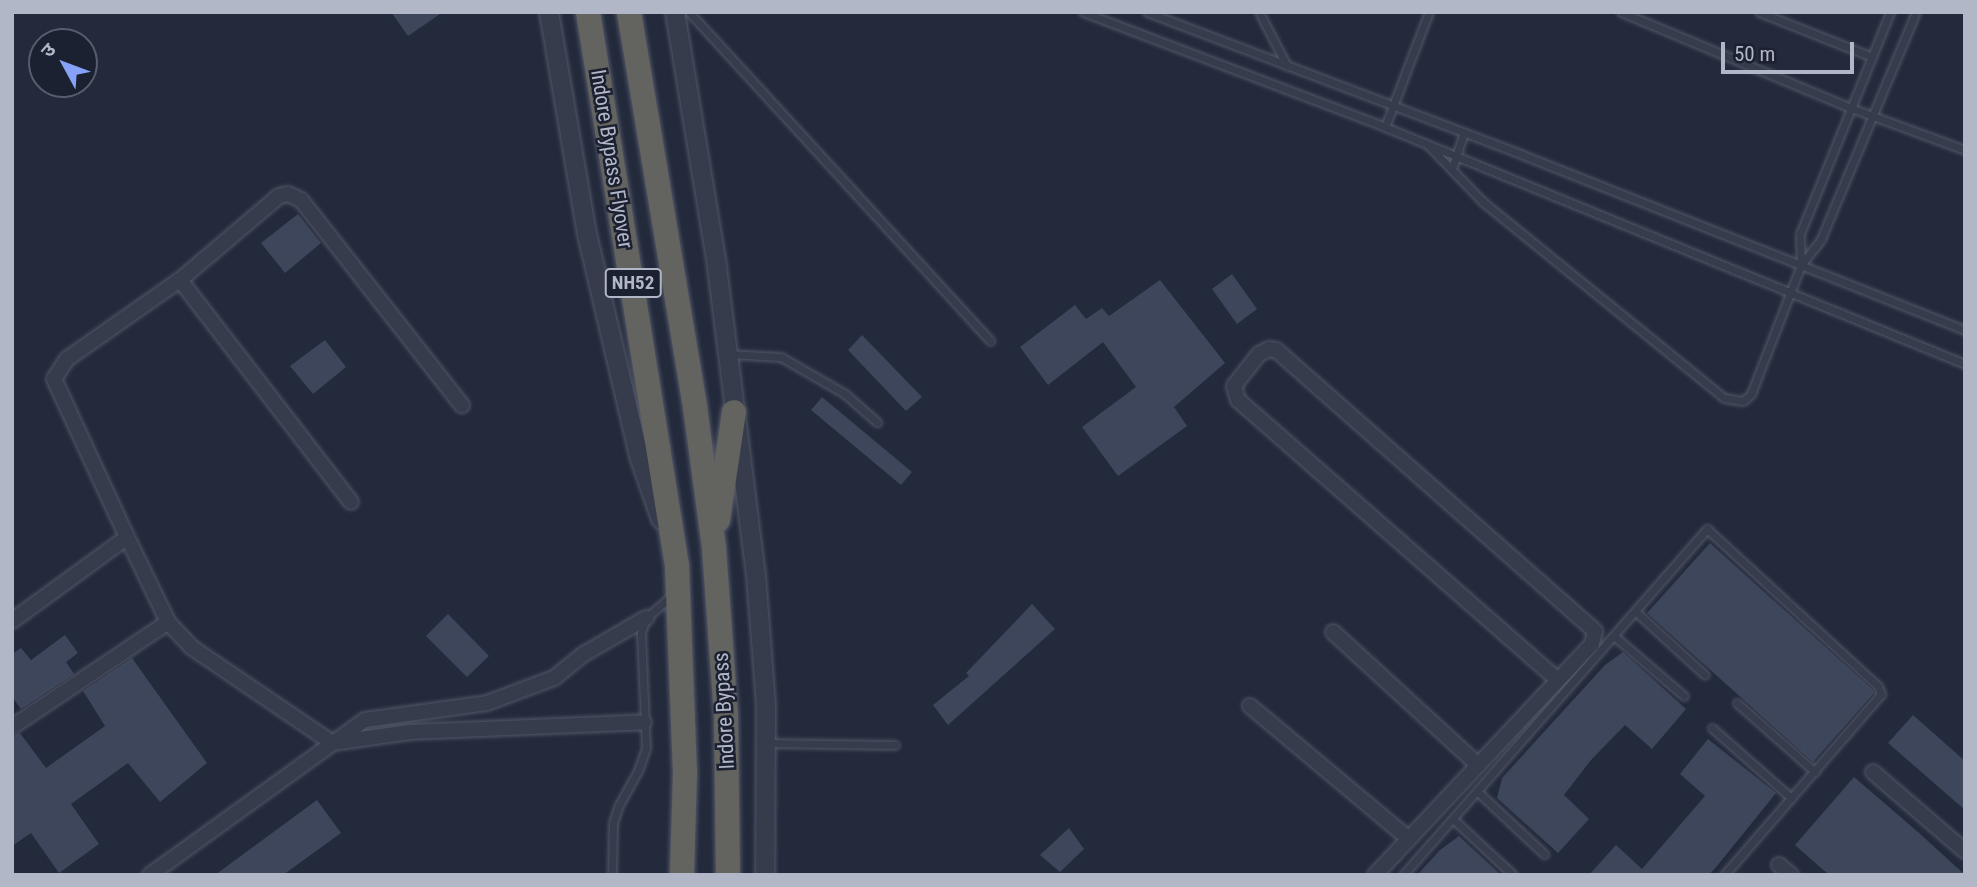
<!DOCTYPE html>
<html>
<head>
<meta charset="utf-8">
<style>
	body { margin:0 }
	#map { position:relative; width:1977px; height:887px; overflow:hidden; background:#232a3c; font-family:"Roboto Condensed","Noto Sans Devanagari",sans-serif }
	div>[style] { position:absolute }
	[style*='--x'] { left:calc(var(--x)*1px); top:calc(var(--y)*1px); width:calc(var(--w)*1px); rotate:calc(var(--a)*1deg) }
	.building>* { inset:0; background:#3e465c }
	.roads { filter:drop-shadow(0 0 2px #525767) drop-shadow(0 0 2px #525767) }
	.service>* { height:7px; margin:-3.5px; padding:0 3.5px; transform-origin:3.5px; border-radius:3.5px; background:#363c4c }
	.minor>* { height:14px; margin:-7px; padding:0 7px; transform-origin:7px; border-radius:7px; background:#363c4c }
	.tertiary>* { height:18px; margin:-9px; padding:0 9px; transform-origin:9px; border-radius:9px; background:#363c4c }
	.trunk>* { height:24px; margin:-12px; padding:0 12px; transform-origin:12px; border-radius:12px; background:#636360 }
	span { translate:-50% -50%; white-space:nowrap; text-align:center; line-height:1.15; -webkit-text-stroke:5px #1c2131; paint-order:stroke }
	.shield-label span { padding:2px 5px; background:#1c2131; border:2px solid; border-radius:5px; -webkit-text-stroke-width:0 }
	.shield-label { font-size:19px; color:#b2b7c8; font-weight:700 }
	.street-label { font-size:21px; color:#b2b7c8 }
	.frame { position:absolute; inset:0; border:14px solid #b2b7c8; pointer-events:none }
	.north { position:absolute; left:28px; top:28px; width:70px; height:70px; box-sizing:border-box; background:#1c2131; border:2px solid #585d6d; border-radius:50%; rotate:311deg; font-size:19px; font-weight:700; line-height:28px; text-align:center; color:#b2b7c8 }
	.north::after { content:''; display:block; margin:auto; width:24px; height:32px; background:#86a1f8; clip-path:polygon(50% 0,100% 100%,50% 72%,0 100%) }
	.scale { position:absolute; left:1721px; top:42px; width:133px; height:32px; box-sizing:border-box; border:4px solid #b2b7c8; border-top:0; padding-left:9px; font-size:21px; line-height:24px; white-space:nowrap; color:#b2b7c8; -webkit-text-stroke:5px #1c2131; paint-order:stroke }
</style>
</head>
<body>
<div id="map">
	<div class="building">
		<i style="clip-path:polygon(391px 12px,443px 12px,408px 36px)"></i>
		<i style="clip-path:polygon(298px 214px,321px 243px,285px 273px,261px 243px)"></i>
		<i style="clip-path:polygon(1232px 274px,1257px 309px,1237px 324px,1212px 289px)"></i>
		<i style="clip-path:polygon(1160px 280px,1225px 363px,1174px 407px,1187px 426px,1118px 476px,1082px 427px,1136px 387px,1103px 342px,1048px 385px,1020px 347px,1075px 305px,1086px 319px,1102px 308px,1109px 316px)"></i>
		<i style="clip-path:polygon(862px 335px,922px 397px,906px 411px,848px 350px)"></i>
		<i style="clip-path:polygon(325px 340px,346px 367px,313px 394px,290px 366px)"></i>
		<i style="clip-path:polygon(822px 397px,912px 472px,901px 485px,811px 410px)"></i>
		<i style="clip-path:polygon(1710px 543px,1873px 690px,1874px 693px,1813px 762px,1647px 613px)"></i>
		<i style="clip-path:polygon(1032px 604px,1055px 629px,948px 725px,933px 705px,969px 676px,966px 673px)"></i>
		<i style="clip-path:polygon(448px 614px,489px 656px,467px 677px,426px 636px)"></i>
		<i style="clip-path:polygon(65px 635px,78px 653px,66px 662px,74px 674px,21px 709px,12px 697px,12px 654px,21px 648px,31px 660px)"></i>
		<i style="clip-path:polygon(1623px 652px,1686px 709px,1652px 749px,1625px 725px,1591px 760px,1564px 795px,1589px 819px,1558px 853px,1497px 798px,1502px 778px,1605px 665px)"></i>
		<i style="clip-path:polygon(132px 658px,207px 763px,160px 802px,128px 763px,71px 804px,99px 844px,59px 873px,31px 833px,12px 846px,12px 737px,20px 733px,46px 768px,105px 726px,83px 691px)"></i>
		<i style="clip-path:polygon(1913px 715px,1965px 761px,1965px 810px,1888px 743px)"></i>
		<i style="clip-path:polygon(1708px 739px,1776px 793px,1717px 866px,1709px 875px,1589px 875px,1616px 845px,1642px 869px,1705px 796px,1680px 774px)"></i>
		<i style="clip-path:polygon(1854px 777px,1918px 832px,1965px 875px,1830px 875px,1821px 868px,1795px 845px)"></i>
		<i style="clip-path:polygon(317px 800px,341px 833px,283px 875px,215px 875px)"></i>
		<i style="clip-path:polygon(1069px 828px,1084px 849px,1060px 872px,1040px 855px)"></i>
		<i style="clip-path:polygon(1459px 836px,1501px 875px,1417px 875px,1440px 850px)"></i>
	</div>
	<div class="roads">
		<div class="service">
			<i style="--x:689;--y:12;--w:446;--a:47.5"></i>
			<i style="--x:1083;--y:12;--w:323;--a:20.8"></i>
			<i style="--x:1385;--y:127;--w:627;--a:22.23"></i>
			<i style="--x:1147;--y:12;--w:402;--a:20.8"></i>
			<i style="--x:1523;--y:155;--w:475;--a:21.6"></i>
			<i style="--x:1259;--y:12;--w:61;--a:62.6"></i>
			<i style="--x:1621;--y:12;--w:249;--a:22.7"></i>
			<i style="--x:1851;--y:108;--w:121;--a:20.2"></i>
			<i style="--x:1759;--y:12;--w:122;--a:21.7"></i>
			<i style="--x:1385;--y:127;--w:123;--a:-69.1"></i>
			<i style="--x:1429;--y:146;--w:78;--a:46"></i>
			<i style="--x:1483;--y:202;--w:311;--a:39.1"></i>
			<i style="--x:1724;--y:398;--w:19;--a:9"></i>
			<i style="--x:1743;--y:401;--w:11;--a:-41"></i>
			<i style="--x:1751;--y:394;--w:138;--a:-68.8"></i>
			<i style="--x:1801;--y:265;--w:33;--a:-52"></i>
			<i style="--x:1821;--y:239;--w:246;--a:-67.3"></i>
			<i style="--x:1452;--y:169;--w:38;--a:-72"></i>
			<i style="--x:1801;--y:265;--w:31;--a:-92"></i>
			<i style="--x:1800;--y:234;--w:240;--a:-67.9"></i>
			<i style="--x:727;--y:354;--w:54;--a:3.2"></i>
			<i style="--x:781;--y:357;--w:74;--a:30"></i>
			<i style="--x:845;--y:394;--w:43;--a:41.2"></i>
			<i style="--x:1636;--y:612;--w:93;--a:42.4"></i>
			<i style="--x:1614;--y:636;--w:92;--a:40.6"></i>
			<i style="--x:1737;--y:703;--w:104;--a:41.5"></i>
			<i style="--x:1712;--y:728;--w:106;--a:41.5"></i>
			<i style="--x:767;--y:743;--w:128;--a:0.9"></i>
			<i style="--x:1478;--y:792;--w:91;--a:43.2"></i>
			<i style="--x:1453;--y:819;--w:82;--a:43"></i>
			<i style="--x:612;--y:875;--w:52;--a:-88.9"></i>
			<i style="--x:613;--y:823;--w:19;--a:-72"></i>
			<i style="--x:619;--y:805;--w:39;--a:-61"></i>
			<i style="--x:638;--y:771;--w:24;--a:-71"></i>
			<i style="--x:646;--y:748;--w:115;--a:-92.5"></i>
			<i style="--x:641;--y:633;--w:16;--a:-72"></i>
			<i style="--x:646;--y:618;--w:35;--a:-41"></i>
			<i style="--x:1403;--y:875;--w:461;--a:-48.7"></i>
			<i style="--x:1707;--y:529;--w:232;--a:42.6"></i>
			<i style="--x:1878;--y:686;--w:9;--a:69"></i>
			<i style="--x:1881;--y:694;--w:240;--a:130.9"></i>
		</div>
		<div class="minor">
			<i style="--x:180;--y:280;--w:280;--a:52.4"></i>
			<i style="--x:127;--y:537;--w:174;--a:-114.8"></i>
			<i style="--x:54;--y:379;--w:24;--a:-57"></i>
			<i style="--x:67;--y:359;--w:138;--a:-35"></i>
			<i style="--x:180;--y:280;--w:130;--a:-40.3"></i>
			<i style="--x:279;--y:196;--w:9;--a:-13"></i>
			<i style="--x:288;--y:194;--w:14;--a:25"></i>
			<i style="--x:301;--y:200;--w:261;--a:51.9"></i>
			<i style="--x:12;--y:621;--w:142;--a:-36.1"></i>
			<i style="--x:127;--y:537;--w:94;--a:64.2"></i>
			<i style="--x:168;--y:622;--w:34;--a:47"></i>
			<i style="--x:191;--y:647;--w:171;--a:34.2"></i>
			<i style="--x:332;--y:743;--w:79;--a:-8"></i>
			<i style="--x:410;--y:732;--w:234;--a:-2.4"></i>
			<i style="--x:1333;--y:632;--w:197;--a:42.5"></i>
			<i style="--x:1250;--y:706;--w:207;--a:39.9"></i>
			<i style="--x:12;--y:727;--w:188;--a:-33.9"></i>
			<i style="--x:1873;--y:772;--w:121;--a:40.7"></i>
			<i style="--x:1779;--y:865;--w:16;--a:40"></i>
			<i style="--x:150;--y:875;--w:265;--a:-35.8"></i>
			<i style="--x:365;--y:720;--w:123;--a:-7.9"></i>
			<i style="--x:487;--y:703;--w:72;--a:-20.5"></i>
			<i style="--x:554;--y:678;--w:38;--a:-39"></i>
			<i style="--x:584;--y:654;--w:72;--a:-30.1"></i>
			<i style="--x:1375;--y:875;--w:317;--a:-46.8"></i>
			<i style="--x:1592;--y:644;--w:13;--a:-77"></i>
			<i style="--x:1595;--y:631;--w:425;--a:-138.6"></i>
			<i style="--x:1276;--y:350;--w:7;--a:-172"></i>
			<i style="--x:1269;--y:349;--w:11;--a:153"></i>
			<i style="--x:1259;--y:354;--w:41;--a:128"></i>
			<i style="--x:1234;--y:386;--w:15;--a:74"></i>
			<i style="--x:1238;--y:400;--w:425;--a:41.2"></i>
		</div>
		<div class="tertiary">
			<i style="--x:549;--y:12;--w:225;--a:80.3"></i>
			<i style="--x:587;--y:234;--w:228;--a:76.8"></i>
			<i style="--x:639;--y:456;--w:67;--a:70.8"></i>
			<i style="--x:675;--y:12;--w:258;--a:80.6"></i>
			<i style="--x:717;--y:267;--w:310;--a:82.8"></i>
			<i style="--x:756;--y:575;--w:131;--a:85.6"></i>
			<i style="--x:766;--y:706;--w:169;--a:90.3"></i>
		</div>
		<div class="trunk">
			<i style="--x:588;--y:12;--w:561;--a:80.87"></i>
			<i style="--x:677;--y:566;--w:206;--a:87.8"></i>
			<i style="--x:685;--y:772;--w:103;--a:91.7"></i>
			<i style="--x:629;--y:12;--w:400;--a:80.5"></i>
			<i style="--x:695;--y:407;--w:142;--a:82.3"></i>
			<i style="--x:714;--y:548;--w:168;--a:85.9"></i>
			<i style="--x:726;--y:716;--w:159;--a:89.3"></i>
			<i style="--x:718;--y:520;--w:109;--a:-81.6"></i>
		</div>
	</div>
	<div class="shield-label">
		<span style="left:633px;top:283px">NH52</span>
	</div>
	<div class="street-label">
		<span style="left:612px;top:159px;rotate:81deg">Indore Bypass Flyover</span>
		<span style="left:724px;top:711px;rotate:-93deg">Indore Bypass</span>
	</div>
	<div class="frame"></div>
	<div class="north">उ</div>
	<div class="scale">50 m</div>
</div>
</body>
</html>
